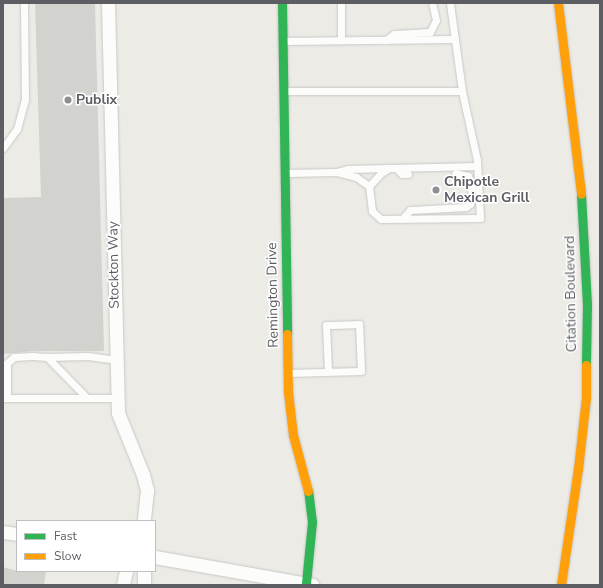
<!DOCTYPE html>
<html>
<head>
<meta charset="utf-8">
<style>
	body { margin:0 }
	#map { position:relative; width:603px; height:588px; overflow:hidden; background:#ecebe6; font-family:"Nunito Sans",sans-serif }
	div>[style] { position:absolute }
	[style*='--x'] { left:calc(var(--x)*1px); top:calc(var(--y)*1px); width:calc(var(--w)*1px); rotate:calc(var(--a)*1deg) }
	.building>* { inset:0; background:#d2d2cf }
	.roads { filter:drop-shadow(0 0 1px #c8c8c6) drop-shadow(0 0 1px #c8c8c6) }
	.lane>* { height:7px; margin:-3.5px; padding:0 3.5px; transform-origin:3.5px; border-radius:3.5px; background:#fcfcfb }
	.street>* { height:13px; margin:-6.5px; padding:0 6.5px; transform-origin:6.5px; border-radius:6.5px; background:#fcfcfb }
	.fast>* { height:9px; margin:-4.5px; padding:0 4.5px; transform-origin:4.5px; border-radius:4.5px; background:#30b455 }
	.slow>* { height:9px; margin:-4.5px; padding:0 4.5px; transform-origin:4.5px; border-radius:4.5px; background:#ff9f0a }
	.dots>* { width:11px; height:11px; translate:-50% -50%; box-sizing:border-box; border:2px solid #fff; border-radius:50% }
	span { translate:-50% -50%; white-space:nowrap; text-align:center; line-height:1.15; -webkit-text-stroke:3px #fff; paint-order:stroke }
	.poi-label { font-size:14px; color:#5c5e64; font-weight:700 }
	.left { translate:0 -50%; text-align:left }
	.street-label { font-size:14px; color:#5c5e64 }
	.frame { position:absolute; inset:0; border:4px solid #5c5e64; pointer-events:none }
	.legend { position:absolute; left:16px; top:520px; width:140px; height:52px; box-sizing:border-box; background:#fff; border:1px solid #bebfc1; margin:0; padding:5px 7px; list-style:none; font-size:12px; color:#5c5e64 }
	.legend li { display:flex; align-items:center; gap:8px; height:20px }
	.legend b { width:20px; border:1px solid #bebfc1 }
</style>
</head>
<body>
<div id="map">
	<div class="building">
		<i style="clip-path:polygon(35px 3px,95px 3px,104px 351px,32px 351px,3px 354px,3px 198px,41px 197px)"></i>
		<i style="clip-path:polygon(3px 567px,17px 571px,46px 571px,44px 585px,3px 585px)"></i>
	</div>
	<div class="roads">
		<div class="lane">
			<i style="--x:341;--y:3;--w:37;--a:90"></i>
			<i style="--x:386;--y:40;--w:10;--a:-37"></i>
			<i style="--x:394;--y:34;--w:36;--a:-3"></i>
			<i style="--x:430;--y:32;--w:13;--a:-63"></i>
			<i style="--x:436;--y:20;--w:17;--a:-103"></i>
			<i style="--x:283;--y:41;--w:172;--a:-0.7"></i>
			<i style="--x:284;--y:91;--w:178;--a:0"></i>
			<i style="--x:462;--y:91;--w:89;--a:-97.8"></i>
			<i style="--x:3;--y:148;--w:24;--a:-54"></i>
			<i style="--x:17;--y:129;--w:30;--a:-75"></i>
			<i style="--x:25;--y:100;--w:97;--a:-90.6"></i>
			<i style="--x:396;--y:168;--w:8;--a:45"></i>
			<i style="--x:402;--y:174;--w:6;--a:0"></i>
			<i style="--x:337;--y:172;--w:11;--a:-15"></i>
			<i style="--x:348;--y:169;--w:129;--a:-1.3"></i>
			<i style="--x:286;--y:173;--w:51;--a:-1.1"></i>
			<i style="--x:337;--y:172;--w:20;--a:15"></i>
			<i style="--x:356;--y:177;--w:16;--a:35"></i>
			<i style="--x:369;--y:186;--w:25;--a:83"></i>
			<i style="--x:372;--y:211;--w:12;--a:42"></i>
			<i style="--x:381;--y:219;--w:99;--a:-0.6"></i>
			<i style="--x:480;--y:218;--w:58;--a:-93"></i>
			<i style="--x:477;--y:160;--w:71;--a:-102.3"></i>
			<i style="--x:369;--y:186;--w:18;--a:-47"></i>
			<i style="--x:381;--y:173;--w:8;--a:-30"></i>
			<i style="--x:402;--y:219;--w:12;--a:-48"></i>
			<i style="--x:410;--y:210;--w:56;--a:-3.1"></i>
			<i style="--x:466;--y:207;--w:5;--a:-37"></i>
			<i style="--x:470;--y:204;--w:20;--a:-84"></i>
			<i style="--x:472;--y:184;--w:9;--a:-117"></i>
			<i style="--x:468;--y:176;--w:13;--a:-167"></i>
			<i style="--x:47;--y:357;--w:41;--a:-1.4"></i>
			<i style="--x:88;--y:356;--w:28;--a:8"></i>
			<i style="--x:288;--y:373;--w:73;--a:-1.6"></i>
			<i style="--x:361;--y:371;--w:47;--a:-92.4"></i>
			<i style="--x:359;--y:324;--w:33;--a:178"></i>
			<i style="--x:326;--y:325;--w:46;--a:87.5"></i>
			<i style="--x:3;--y:398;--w:115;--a:0"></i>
			<i style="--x:7;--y:398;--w:35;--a:-90"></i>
			<i style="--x:7;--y:363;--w:9;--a:-41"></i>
			<i style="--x:14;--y:357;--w:18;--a:-3"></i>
			<i style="--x:32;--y:356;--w:15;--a:4"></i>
			<i style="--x:47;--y:357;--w:57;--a:45.7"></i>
		</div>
		<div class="street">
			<i style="--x:108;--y:3;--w:410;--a:88.6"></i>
			<i style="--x:118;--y:413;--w:67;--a:68"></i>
			<i style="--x:143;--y:475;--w:16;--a:75"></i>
			<i style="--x:147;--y:490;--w:31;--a:96"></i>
			<i style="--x:3;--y:532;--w:14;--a:8"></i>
			<i style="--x:155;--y:557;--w:160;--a:10"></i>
			<i style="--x:123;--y:585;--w:14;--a:-78"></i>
			<i style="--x:144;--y:585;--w:14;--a:-90"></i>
		</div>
		<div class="fast">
			<i style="--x:282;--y:3;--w:331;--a:89.1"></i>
			<i style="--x:581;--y:194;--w:111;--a:86.9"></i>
			<i style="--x:587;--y:305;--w:60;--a:91"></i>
			<i style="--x:306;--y:583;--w:61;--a:-84.4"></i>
			<i style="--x:312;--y:522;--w:31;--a:-97"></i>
		</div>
		<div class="slow">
			<i style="--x:558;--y:3;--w:192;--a:83.1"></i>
			<i style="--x:287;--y:334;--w:58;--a:89"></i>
			<i style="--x:288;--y:392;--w:43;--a:83.4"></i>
			<i style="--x:293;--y:435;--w:58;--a:75"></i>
			<i style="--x:561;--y:585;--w:117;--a:-81.7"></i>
			<i style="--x:578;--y:469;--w:71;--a:-83.6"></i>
			<i style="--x:586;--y:398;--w:33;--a:-90"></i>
		</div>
	</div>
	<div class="dots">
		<i style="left:68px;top:100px;background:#8e8f92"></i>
		<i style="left:436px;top:190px;background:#8e8f92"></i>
	</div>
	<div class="poi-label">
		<span class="left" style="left:76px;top:100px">Publix</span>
		<span class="left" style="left:444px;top:190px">Chipotle<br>Mexican Grill</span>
	</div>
	<div class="street-label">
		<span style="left:114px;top:265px;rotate:-91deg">Stockton Way</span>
		<span style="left:571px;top:294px;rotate:-91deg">Citation Boulevard</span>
		<span style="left:273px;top:295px;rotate:-91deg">Remington Drive</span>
	</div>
	<div class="frame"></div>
	<ul class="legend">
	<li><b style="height:5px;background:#30b455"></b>Fast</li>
	<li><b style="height:5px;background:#ff9f0a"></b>Slow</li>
	</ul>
</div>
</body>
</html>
